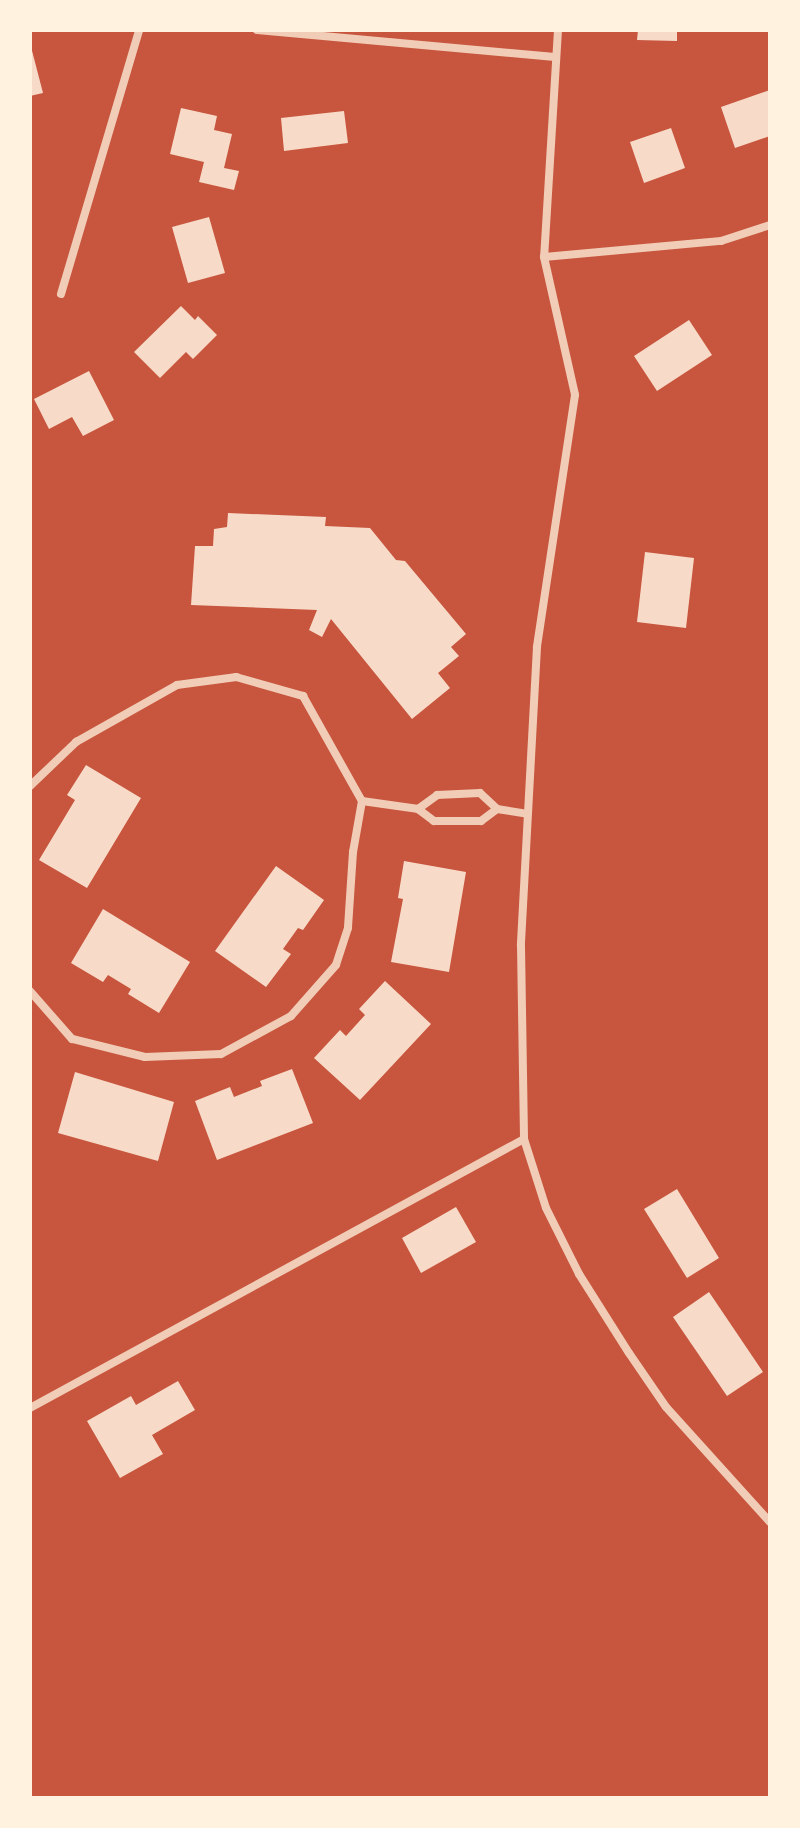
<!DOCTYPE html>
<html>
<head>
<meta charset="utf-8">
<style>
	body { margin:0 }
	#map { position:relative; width:800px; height:1828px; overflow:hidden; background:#c8553d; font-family:"Alegreya Sans",sans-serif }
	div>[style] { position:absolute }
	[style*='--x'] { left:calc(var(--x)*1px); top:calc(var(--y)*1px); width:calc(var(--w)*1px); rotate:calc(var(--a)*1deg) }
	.building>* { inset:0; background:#f7dbc8 }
	.minor>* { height:8px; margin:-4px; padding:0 4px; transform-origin:4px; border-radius:4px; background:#f1ccb7 }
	span { translate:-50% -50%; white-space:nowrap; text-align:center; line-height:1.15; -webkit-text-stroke:6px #fff3e0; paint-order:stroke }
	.frame { position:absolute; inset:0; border:32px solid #fff3e0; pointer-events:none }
</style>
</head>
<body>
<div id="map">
	<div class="building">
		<i style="clip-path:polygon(638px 30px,677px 30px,677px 41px,637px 40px)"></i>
		<i style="clip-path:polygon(30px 43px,43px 93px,30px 96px)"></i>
		<i style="clip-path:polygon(770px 90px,770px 136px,735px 148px,721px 107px)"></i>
		<i style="clip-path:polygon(181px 108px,217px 116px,214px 130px,232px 134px,224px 168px,239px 171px,234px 190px,199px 182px,204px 162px,170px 154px)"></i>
		<i style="clip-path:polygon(344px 111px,348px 143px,284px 151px,281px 118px)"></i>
		<i style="clip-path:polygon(671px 128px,685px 168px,644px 183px,630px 142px)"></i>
		<i style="clip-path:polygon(209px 217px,225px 273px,188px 283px,172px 227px)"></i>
		<i style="clip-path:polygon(181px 306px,195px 320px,198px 316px,217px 335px,193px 359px,186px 352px,160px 378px,134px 352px)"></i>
		<i style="clip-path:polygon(689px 320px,712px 355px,657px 391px,634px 356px)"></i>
		<i style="clip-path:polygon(89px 371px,114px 420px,83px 436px,72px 417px,49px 429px,34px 399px)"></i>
		<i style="clip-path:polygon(228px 513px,326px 517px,325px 526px,370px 528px,396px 560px,405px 561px,466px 634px,451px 647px,459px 656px,438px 673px,450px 688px,412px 719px,331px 619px,322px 637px,309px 630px,317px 610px,191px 605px,195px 546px,213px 546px,214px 529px,227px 527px)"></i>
		<i style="clip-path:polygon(645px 552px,694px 558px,686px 628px,637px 622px)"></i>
		<i style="clip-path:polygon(86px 765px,141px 798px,87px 888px,39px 860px,75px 800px,67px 795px)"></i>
		<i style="clip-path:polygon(404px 861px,466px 872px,449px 972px,391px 962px,403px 899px,398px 898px)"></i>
		<i style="clip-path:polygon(276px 866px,324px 900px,303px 930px,298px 928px,283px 949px,291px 954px,266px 987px,215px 951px)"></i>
		<i style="clip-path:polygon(103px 909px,190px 962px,159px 1013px,128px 994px,131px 989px,108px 975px,103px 982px,71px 963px)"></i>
		<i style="clip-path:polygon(385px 981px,431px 1024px,360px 1100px,314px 1058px,340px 1030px,346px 1036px,365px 1015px,359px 1009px)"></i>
		<i style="clip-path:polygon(292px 1069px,313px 1123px,217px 1160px,195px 1101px,230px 1087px,234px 1097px,262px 1086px,260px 1081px)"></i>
		<i style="clip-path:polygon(75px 1072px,174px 1102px,158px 1161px,58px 1133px)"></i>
		<i style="clip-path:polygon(677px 1189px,719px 1258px,687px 1278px,644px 1209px)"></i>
		<i style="clip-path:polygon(456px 1207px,476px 1242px,421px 1273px,402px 1238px)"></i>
		<i style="clip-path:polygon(709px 1292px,763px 1372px,727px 1396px,673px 1317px)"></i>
		<i style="clip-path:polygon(178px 1381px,195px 1410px,152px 1435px,163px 1454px,120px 1478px,87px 1421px,131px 1396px,136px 1405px)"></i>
	</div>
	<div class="minor">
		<i style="--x:257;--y:30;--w:299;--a:5.2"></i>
		<i style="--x:558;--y:30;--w:227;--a:93.5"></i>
		<i style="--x:544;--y:257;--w:141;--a:77.3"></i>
		<i style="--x:575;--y:395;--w:255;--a:98.6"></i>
		<i style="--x:537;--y:647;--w:299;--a:93.1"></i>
		<i style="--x:521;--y:946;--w:193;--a:89.1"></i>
		<i style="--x:524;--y:1139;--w:72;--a:72.3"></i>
		<i style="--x:546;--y:1208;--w:74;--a:63.4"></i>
		<i style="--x:579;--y:1274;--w:93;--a:57.7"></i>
		<i style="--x:629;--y:1353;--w:65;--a:55.6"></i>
		<i style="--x:666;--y:1407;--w:155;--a:47.9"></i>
		<i style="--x:544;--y:257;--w:178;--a:-5.2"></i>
		<i style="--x:721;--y:241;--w:52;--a:-18.1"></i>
		<i style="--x:61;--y:294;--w:275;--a:-73.5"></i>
		<i style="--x:30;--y:786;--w:64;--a:-43.7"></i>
		<i style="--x:76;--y:742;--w:116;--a:-29.4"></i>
		<i style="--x:177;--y:685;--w:60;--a:-7.7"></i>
		<i style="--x:236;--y:677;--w:70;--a:15.8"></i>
		<i style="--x:303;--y:696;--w:120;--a:60.7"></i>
		<i style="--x:362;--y:801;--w:52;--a:100"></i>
		<i style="--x:353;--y:852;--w:76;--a:93.8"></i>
		<i style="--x:348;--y:928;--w:39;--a:108"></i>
		<i style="--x:336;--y:965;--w:68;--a:131.4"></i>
		<i style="--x:291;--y:1016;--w:80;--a:151.5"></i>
		<i style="--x:221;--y:1054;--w:76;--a:177.7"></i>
		<i style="--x:145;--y:1057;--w:75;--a:-166.1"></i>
		<i style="--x:72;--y:1039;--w:64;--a:-131.2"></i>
		<i style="--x:362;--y:801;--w:57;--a:8.1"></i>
		<i style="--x:418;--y:809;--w:20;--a:37"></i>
		<i style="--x:434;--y:821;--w:47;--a:0"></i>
		<i style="--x:481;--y:821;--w:20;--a:-37"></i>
		<i style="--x:418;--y:809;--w:24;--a:-36"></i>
		<i style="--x:437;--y:795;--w:43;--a:-2.7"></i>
		<i style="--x:480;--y:793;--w:23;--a:43"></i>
		<i style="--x:497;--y:809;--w:31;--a:9"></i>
		<i style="--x:30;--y:1408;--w:562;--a:-28.57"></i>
	</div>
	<div class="frame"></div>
</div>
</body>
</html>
